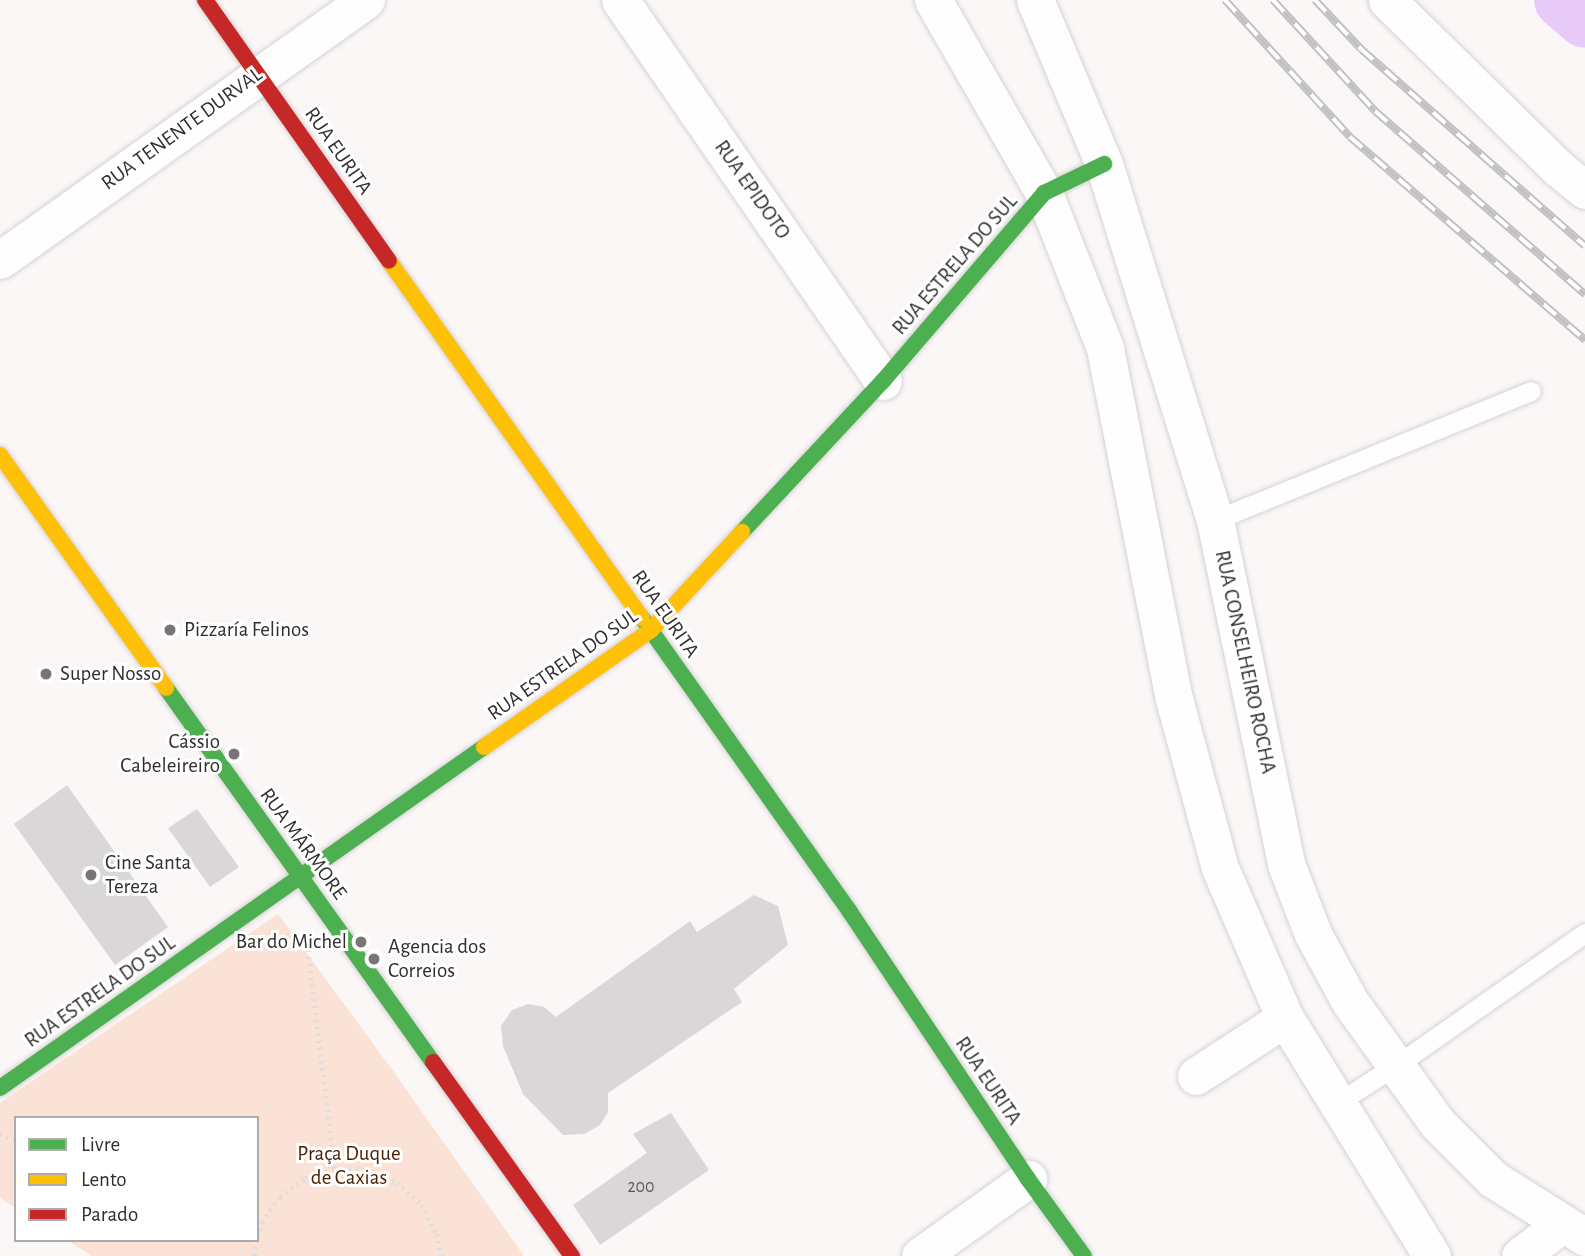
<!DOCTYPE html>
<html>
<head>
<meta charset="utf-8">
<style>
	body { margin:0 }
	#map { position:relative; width:1585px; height:1256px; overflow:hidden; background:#fcf7f7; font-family:"Alegreya Sans",sans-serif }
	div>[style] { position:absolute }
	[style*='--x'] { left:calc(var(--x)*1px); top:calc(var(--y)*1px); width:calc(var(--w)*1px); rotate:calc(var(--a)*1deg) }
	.green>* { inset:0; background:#fbe2d6 }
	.river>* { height:56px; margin:-28px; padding:0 28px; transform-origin:28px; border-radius:28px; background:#e8caf9 }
	.building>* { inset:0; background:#dad7d8 }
	.path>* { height:4.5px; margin-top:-2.25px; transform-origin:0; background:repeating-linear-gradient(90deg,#dedddd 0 2px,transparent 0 7px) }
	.roads { filter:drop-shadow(0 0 2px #d6d2d3) drop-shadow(0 0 2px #d6d2d3) }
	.lane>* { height:19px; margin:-9.5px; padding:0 9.5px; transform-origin:9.5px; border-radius:9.5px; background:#fffefe }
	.street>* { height:37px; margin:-18.5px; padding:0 18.5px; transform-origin:18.5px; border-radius:18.5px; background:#fffefe }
	.fast>* { height:16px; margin:-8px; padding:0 8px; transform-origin:8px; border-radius:8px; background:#4caf50 }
	.slow>* { height:16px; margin:-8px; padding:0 8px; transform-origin:8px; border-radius:8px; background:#ffc107 }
	.jam>* { height:16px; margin:-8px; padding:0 8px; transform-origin:8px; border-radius:8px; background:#c62828 }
	.rail>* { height:8px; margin-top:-4px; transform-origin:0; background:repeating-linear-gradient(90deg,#fff 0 16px,#c2c1c1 0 32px); box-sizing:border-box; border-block:2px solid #c2c1c1 }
	.dots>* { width:19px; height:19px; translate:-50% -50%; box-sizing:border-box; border:4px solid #fff; border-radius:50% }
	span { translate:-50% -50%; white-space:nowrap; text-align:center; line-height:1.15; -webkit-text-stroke:6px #fff; paint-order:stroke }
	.number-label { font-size:18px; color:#5c5859 }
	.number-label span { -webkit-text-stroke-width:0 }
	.street-label { font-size:21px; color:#322e2f }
	.poi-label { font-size:21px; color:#322e2f }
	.left { translate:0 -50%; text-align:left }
	.right { translate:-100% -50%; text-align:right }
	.park-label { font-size:21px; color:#4b1e01 }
	.legend { position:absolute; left:14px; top:1116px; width:245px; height:126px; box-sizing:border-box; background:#fff; border:2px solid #adabac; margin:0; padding:9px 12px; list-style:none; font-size:21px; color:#322e2f }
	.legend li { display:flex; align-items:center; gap:14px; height:35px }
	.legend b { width:35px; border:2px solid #adabac }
</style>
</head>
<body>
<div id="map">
	<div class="green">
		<i style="clip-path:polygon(278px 914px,391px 1068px,524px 1256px,92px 1256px,67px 1240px,257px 1240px,257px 1118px,16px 1118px,16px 1208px,0 1198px,0 1103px)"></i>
	</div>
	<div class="river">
		<i style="--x:1562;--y:0;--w:30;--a:41"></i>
	</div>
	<div class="building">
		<i style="clip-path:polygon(67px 785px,168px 927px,115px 965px,14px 824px)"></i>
		<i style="clip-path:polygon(197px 809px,239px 867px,210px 887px,168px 828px)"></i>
		<i style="clip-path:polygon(754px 895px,778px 906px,788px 945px,734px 989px,742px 1002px,608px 1093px,608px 1112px,600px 1125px,584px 1134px,563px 1135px,523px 1094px,503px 1046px,501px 1026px,512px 1010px,528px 1004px,544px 1007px,556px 1017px,690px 921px,697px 932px)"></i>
		<i style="clip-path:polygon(671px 1113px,709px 1170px,600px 1245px,573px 1205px,647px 1153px,633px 1134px)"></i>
	</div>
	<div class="path">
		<i style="--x:308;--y:950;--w:221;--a:83"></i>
		<i style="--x:0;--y:1134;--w:17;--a:21"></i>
		<i style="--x:257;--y:1237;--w:16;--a:-72"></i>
		<i style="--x:262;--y:1222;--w:31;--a:-54"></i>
		<i style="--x:280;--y:1197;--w:31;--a:-37"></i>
		<i style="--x:305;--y:1178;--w:31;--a:-17"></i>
		<i style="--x:335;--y:1169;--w:32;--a:2"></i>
		<i style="--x:367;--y:1170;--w:33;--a:23"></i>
		<i style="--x:397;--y:1183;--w:33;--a:41"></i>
		<i style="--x:422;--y:1205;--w:33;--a:63"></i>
		<i style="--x:437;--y:1234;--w:23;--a:77"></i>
		<i style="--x:254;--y:1256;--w:16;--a:-83"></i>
	</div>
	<div class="roads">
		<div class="lane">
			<i style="--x:1215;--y:520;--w:341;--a:-22.2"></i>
			<i style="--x:1337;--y:1103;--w:69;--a:-32.5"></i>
			<i style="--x:1395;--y:1066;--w:232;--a:-35"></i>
		</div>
		<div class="street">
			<i style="--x:620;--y:0;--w:463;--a:55.4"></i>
			<i style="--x:933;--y:0;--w:223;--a:60.1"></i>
			<i style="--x:1044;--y:193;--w:167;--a:68.5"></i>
			<i style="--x:1105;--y:348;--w:358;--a:78.9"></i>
			<i style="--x:1174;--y:699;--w:175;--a:74.8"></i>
			<i style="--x:1220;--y:868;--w:163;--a:66.6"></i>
			<i style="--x:1285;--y:1018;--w:280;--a:58.3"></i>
			<i style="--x:1035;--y:0;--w:178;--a:67.2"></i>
			<i style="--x:1104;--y:164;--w:373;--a:72.7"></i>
			<i style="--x:1215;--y:520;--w:351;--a:78.3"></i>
			<i style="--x:1286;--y:864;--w:75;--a:68.9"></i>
			<i style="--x:1313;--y:934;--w:77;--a:61.4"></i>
			<i style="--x:1350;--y:1002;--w:150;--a:54.2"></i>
			<i style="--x:1438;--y:1124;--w:78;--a:45"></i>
			<i style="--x:1493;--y:1179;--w:109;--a:32.2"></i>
			<i style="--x:1387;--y:0;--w:240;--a:44.5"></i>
			<i style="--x:1558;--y:168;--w:35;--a:39"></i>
			<i style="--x:0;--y:260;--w:449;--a:-35.4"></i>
			<i style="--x:1196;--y:1076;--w:106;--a:-33.1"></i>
			<i style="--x:920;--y:1256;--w:133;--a:-35.5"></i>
			<i style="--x:1520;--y:1256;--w:53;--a:-37.3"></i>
		</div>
		<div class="fast">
			<i style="--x:742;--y:532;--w:207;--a:-47"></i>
			<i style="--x:883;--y:381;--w:248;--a:-49.4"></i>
			<i style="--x:1044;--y:193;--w:67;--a:-25.8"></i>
			<i style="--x:642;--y:618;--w:360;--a:54.7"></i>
			<i style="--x:850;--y:912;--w:321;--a:56.3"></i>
			<i style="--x:1028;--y:1179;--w:95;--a:54"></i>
			<i style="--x:166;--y:688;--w:460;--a:54.5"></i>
			<i style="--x:0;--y:1088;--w:592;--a:-35.17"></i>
		</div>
		<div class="slow">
			<i style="--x:389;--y:261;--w:438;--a:54.7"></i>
			<i style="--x:0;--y:455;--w:286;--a:54.5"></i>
			<i style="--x:484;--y:747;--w:204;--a:-35"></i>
			<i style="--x:651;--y:630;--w:134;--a:-47.1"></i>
		</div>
		<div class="jam">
			<i style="--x:205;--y:0;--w:319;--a:54.8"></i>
			<i style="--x:433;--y:1062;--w:239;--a:54.4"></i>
		</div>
	</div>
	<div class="rail">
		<i style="--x:1225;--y:0;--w:185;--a:47.6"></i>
		<i style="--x:1350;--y:137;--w:311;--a:40.8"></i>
		<i style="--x:1273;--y:0;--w:151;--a:47.4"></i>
		<i style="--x:1375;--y:111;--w:279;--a:41.1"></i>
		<i style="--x:1315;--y:0;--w:67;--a:46.8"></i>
		<i style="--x:1361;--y:49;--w:298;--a:41.3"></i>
	</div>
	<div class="dots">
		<i style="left:170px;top:630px;background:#797475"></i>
		<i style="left:46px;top:674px;background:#797475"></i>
		<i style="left:234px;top:754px;background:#797475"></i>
		<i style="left:91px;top:875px;background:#797475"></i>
		<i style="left:361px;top:942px;background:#797475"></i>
		<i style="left:374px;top:959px;background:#797475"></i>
	</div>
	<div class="number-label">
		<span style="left:641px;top:1187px">200</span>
	</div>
	<div class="street-label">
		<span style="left:182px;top:129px;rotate:-36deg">RUA TENENTE DURVAL</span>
		<span style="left:338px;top:151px;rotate:55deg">RUA EURITA</span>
		<span style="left:752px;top:190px;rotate:55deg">RUA EPIDOTO</span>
		<span style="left:955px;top:265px;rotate:-49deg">RUA ESTRELA DO SUL</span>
		<span style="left:665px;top:614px;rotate:55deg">RUA EURITA</span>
		<span style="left:1245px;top:662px;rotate:78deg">RUA CONSELHEIRO ROCHA</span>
		<span style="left:563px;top:665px;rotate:-35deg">RUA ESTRELA DO SUL</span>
		<span style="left:303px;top:844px;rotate:54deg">RUA MÁRMORE</span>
		<span style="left:100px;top:992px;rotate:-35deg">RUA ESTRELA DO SUL</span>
		<span style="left:988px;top:1081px;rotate:56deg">RUA EURITA</span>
	</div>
	<div class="poi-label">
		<span class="left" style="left:184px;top:630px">Pizzaría Felinos</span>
		<span class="left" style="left:60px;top:674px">Super Nosso</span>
		<span class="right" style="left:220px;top:754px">Cássio<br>Cabeleireiro</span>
		<span class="left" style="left:105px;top:875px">Cine Santa<br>Tereza</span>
		<span class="right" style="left:347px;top:942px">Bar do Michel</span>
		<span class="left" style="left:388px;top:959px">Agencia dos<br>Correios</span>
	</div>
	<div class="park-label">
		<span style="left:349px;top:1166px">Praça Duque<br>de Caxias</span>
	</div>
	<ul class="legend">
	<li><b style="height:9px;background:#4caf50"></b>Livre</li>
	<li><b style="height:9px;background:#ffc107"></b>Lento</li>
	<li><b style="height:9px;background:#c62828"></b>Parado</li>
	</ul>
</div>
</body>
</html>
